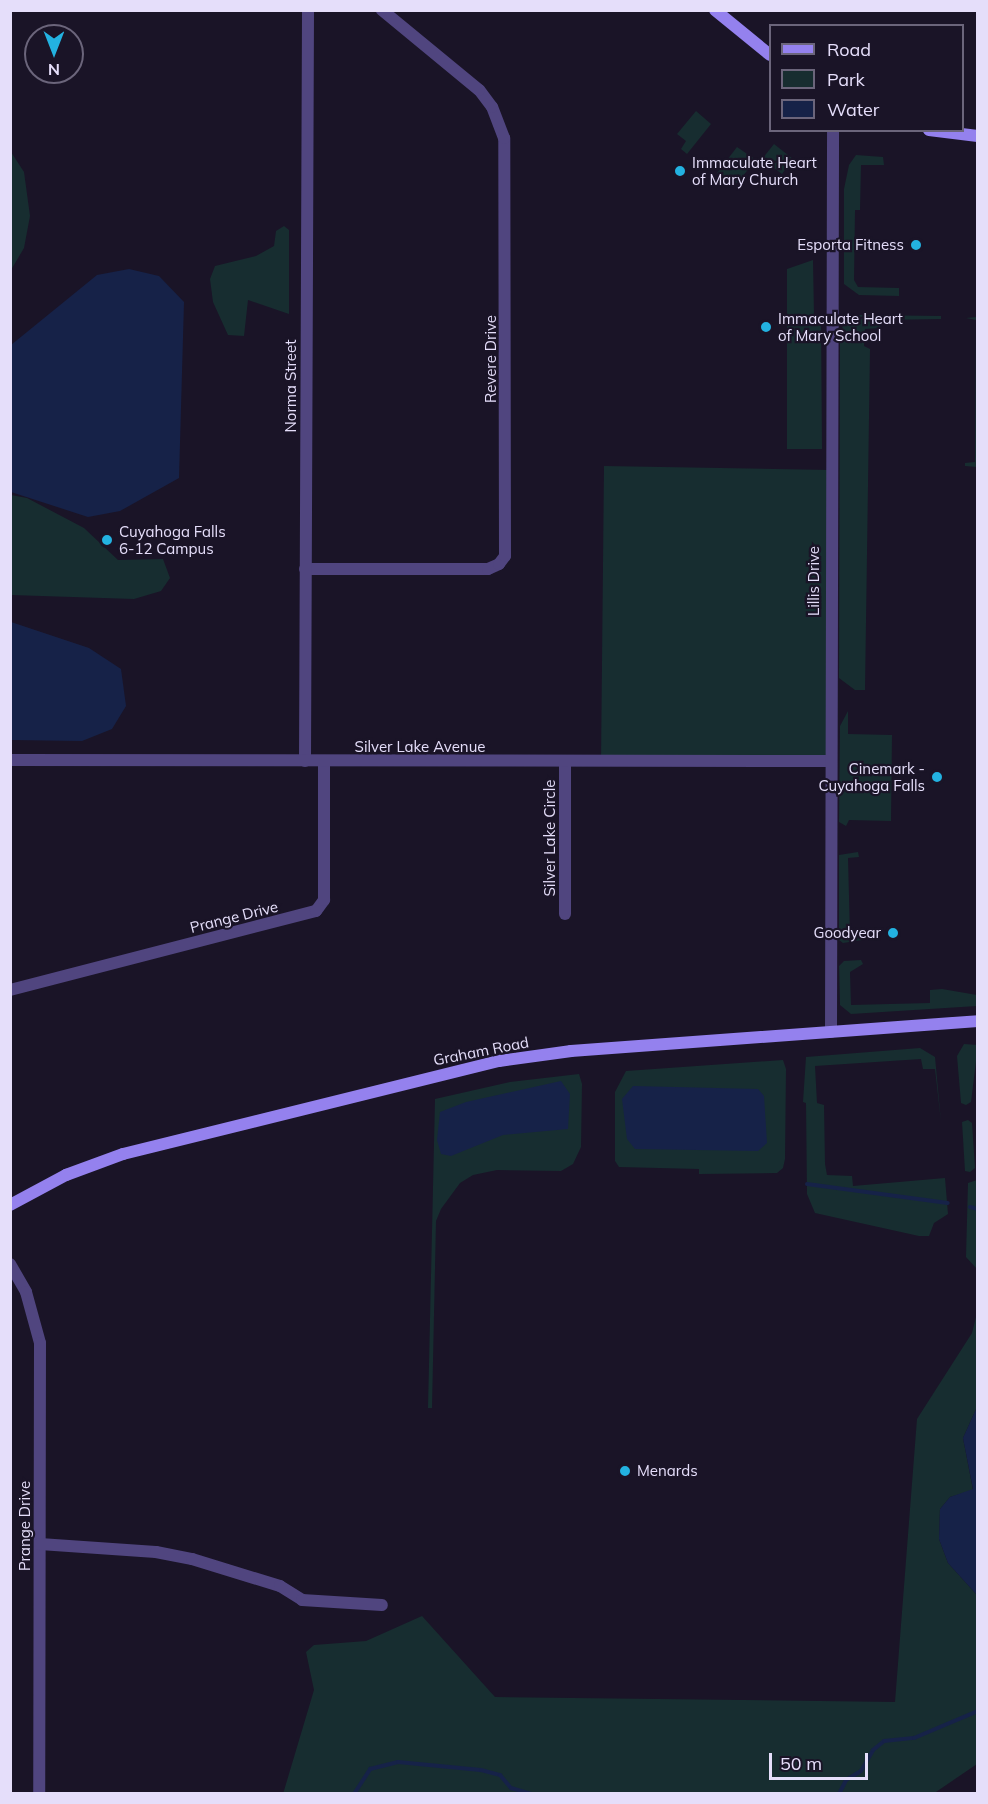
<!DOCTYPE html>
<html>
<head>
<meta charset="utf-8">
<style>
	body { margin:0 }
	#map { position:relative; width:988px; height:1804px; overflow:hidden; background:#1a1427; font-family:Mulish,sans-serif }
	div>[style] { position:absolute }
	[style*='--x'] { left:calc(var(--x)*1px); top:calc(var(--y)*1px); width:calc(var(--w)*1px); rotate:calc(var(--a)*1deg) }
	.green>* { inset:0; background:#172d30 }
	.water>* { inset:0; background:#162248 }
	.stream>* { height:4px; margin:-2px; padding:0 2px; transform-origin:2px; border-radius:2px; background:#162248 }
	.minor>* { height:12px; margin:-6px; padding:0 6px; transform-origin:6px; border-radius:6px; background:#50457f }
	.tertiary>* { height:12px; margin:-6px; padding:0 6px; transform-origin:6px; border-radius:6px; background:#50457f }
	.secondary>* { height:12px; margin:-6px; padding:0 6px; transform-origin:6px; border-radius:6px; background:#9481ee }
	.dots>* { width:16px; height:16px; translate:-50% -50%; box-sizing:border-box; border:3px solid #1a1427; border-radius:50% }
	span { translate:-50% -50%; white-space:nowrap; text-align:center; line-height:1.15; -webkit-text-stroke:4.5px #1a1427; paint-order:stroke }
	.poi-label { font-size:15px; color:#e5defa }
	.left { translate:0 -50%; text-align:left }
	.right { translate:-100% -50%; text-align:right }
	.street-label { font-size:15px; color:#e5defa }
	.frame { position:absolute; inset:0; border:12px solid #e5defa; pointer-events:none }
	.legend { position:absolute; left:769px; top:24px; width:195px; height:108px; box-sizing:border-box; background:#1a1427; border:2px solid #6b657b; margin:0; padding:8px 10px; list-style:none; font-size:18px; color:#e5defa }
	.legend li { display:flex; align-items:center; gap:12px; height:30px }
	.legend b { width:30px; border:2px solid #6b657b }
	.north { position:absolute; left:24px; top:24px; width:60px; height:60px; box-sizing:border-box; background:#1a1427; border:2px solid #6b657b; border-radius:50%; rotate:180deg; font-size:16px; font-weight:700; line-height:24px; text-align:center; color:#e5defa }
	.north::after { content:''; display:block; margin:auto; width:21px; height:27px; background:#23b2e1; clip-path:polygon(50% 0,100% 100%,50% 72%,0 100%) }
	.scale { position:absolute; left:769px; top:1753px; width:99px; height:27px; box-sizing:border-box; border:3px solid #e5defa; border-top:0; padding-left:8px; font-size:18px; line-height:21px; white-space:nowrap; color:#e5defa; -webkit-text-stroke:4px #1a1427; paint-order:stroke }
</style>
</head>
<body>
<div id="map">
	<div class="green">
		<i style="clip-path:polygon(696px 111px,711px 124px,687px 154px,681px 149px,686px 141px,677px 134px)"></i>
		<i style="clip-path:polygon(774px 144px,793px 159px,782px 174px,762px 159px)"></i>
		<i style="clip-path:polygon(737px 147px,756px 160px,737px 183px,717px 173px)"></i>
		<i style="clip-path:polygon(11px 152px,24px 172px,30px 216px,24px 248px,11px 270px)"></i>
		<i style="clip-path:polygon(856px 155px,883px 157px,884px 165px,861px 165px,860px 210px,855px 210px,854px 280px,858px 287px,899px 288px,899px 296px,859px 295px,844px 284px,844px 189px,849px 165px)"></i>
		<i style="clip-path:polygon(284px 226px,289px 230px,289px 314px,248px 300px,244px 336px,228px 335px,213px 302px,210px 279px,215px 266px,256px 256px,274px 246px,276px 231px)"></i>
		<i style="clip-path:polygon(813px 260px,814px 315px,821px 317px,822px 449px,787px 449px,787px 269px)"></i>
		<i style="clip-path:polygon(860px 315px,941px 316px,941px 319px,882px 320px,880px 328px,865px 329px,864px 346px,870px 349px,865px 690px,855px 690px,839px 678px,840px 336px,843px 325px)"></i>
		<i style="clip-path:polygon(977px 317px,977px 467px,965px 466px,965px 463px,975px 462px,976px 320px,966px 318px)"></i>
		<i style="clip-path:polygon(604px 466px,830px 470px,829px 761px,601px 762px)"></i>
		<i style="clip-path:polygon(11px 495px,27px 498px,84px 528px,118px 560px,163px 559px,170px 578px,161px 591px,134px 599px,11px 595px)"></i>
		<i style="clip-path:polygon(848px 711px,848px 734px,892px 735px,891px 821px,849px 820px,846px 826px,839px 822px,840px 726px)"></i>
		<i style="clip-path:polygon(858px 852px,859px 857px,848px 858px,850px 935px,859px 935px,862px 940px,843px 943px,839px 940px,839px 855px)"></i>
		<i style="clip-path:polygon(861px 960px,863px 964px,850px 972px,851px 1005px,930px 1003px,930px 990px,942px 989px,977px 995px,977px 1006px,851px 1014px,840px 1005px,839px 966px,844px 961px)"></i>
		<i style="clip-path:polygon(964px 1044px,978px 1045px,971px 1102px,966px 1105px,961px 1103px,957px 1056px)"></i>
		<i style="clip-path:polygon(920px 1048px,935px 1057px,941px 1122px,935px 1069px,923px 1069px,921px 1059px,815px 1066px,817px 1103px,824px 1105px,825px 1164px,827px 1175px,852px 1176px,853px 1186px,945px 1178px,948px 1214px,934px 1223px,929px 1236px,919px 1236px,815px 1213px,807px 1194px,806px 1103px,803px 1102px,806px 1057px)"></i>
		<i style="clip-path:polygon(783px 1060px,786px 1069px,785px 1159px,783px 1168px,777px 1173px,699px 1174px,699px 1169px,619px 1167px,615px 1161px,615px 1092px,626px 1071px)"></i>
		<i style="clip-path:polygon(579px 1074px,582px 1084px,581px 1147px,573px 1164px,561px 1171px,497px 1170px,473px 1175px,460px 1183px,441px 1209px,436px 1221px,432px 1408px,428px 1408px,435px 1099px,510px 1082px)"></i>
		<i style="clip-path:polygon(968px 1120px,972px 1123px,975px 1168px,970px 1172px,965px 1171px,962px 1122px)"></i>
		<i style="clip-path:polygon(977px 1180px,977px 1269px,966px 1257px,968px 1183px)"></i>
		<i style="clip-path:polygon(977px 1313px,977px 1407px,963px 1438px,973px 1490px,950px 1497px,940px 1509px,939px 1539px,948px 1563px,977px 1595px,977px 1764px,933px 1794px,283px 1794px,314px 1690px,306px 1652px,314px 1645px,366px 1641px,422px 1616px,495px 1697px,895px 1702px,917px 1419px,972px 1333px)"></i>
	</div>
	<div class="water">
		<i style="clip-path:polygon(129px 269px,159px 276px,184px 302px,179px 478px,120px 511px,88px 517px,11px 492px,11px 345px,97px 275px)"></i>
		<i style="clip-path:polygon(11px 622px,89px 648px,121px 669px,126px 706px,112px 729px,82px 741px,11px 740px)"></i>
		<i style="clip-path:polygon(561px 1081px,570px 1094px,568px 1129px,503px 1135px,451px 1156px,441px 1154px,437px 1140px,440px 1112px,466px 1102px)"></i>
		<i style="clip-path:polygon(633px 1086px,758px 1089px,764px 1096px,767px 1143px,758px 1151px,635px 1149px,627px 1139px,622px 1099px)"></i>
		<i style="clip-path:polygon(977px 1407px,977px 1595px,948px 1563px,939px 1539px,940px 1509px,950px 1497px,973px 1489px,963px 1438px)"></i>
	</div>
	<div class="stream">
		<i style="--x:807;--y:1184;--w:142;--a:7.7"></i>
		<i style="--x:970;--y:1207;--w:8;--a:14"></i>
		<i style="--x:354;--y:1794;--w:30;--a:-57"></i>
		<i style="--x:370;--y:1769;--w:29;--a:-14"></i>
		<i style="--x:398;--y:1762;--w:83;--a:5.5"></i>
		<i style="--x:481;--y:1770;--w:20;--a:15"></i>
		<i style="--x:500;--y:1775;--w:17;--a:50"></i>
		<i style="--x:511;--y:1788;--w:22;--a:16"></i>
		<i style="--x:839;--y:1794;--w:16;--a:-63"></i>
		<i style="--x:846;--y:1780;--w:17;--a:-31"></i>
		<i style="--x:861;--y:1771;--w:24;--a:-60"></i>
		<i style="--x:873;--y:1750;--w:14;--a:-39"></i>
		<i style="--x:884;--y:1741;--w:30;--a:-6"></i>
		<i style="--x:914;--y:1738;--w:69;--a:-22.9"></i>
	</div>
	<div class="minor">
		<i style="--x:305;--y:569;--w:183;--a:0"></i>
		<i style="--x:488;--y:569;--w:12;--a:-24"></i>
		<i style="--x:499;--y:564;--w:10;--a:-53"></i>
		<i style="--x:505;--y:556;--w:418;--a:-90.1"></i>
		<i style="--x:504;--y:138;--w:33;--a:-111"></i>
		<i style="--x:492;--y:107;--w:21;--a:-127"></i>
		<i style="--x:479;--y:90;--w:126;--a:-140.5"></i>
		<i style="--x:305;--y:761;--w:751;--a:-89.77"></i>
		<i style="--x:565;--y:763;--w:151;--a:90"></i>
		<i style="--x:10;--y:990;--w:316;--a:-14.5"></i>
		<i style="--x:316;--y:911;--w:14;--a:-54"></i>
		<i style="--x:324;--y:900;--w:139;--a:-90"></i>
		<i style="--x:10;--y:1264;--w:32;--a:60"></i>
		<i style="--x:26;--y:1292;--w:53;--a:74.6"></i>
		<i style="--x:40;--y:1343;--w:451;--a:90.1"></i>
		<i style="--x:40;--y:1544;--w:116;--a:3.9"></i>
		<i style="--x:156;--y:1552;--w:37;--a:11"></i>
		<i style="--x:192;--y:1559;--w:92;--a:17.1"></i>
		<i style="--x:280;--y:1586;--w:26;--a:32"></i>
		<i style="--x:302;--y:1600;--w:80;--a:3.6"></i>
	</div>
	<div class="tertiary">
		<i style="--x:10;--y:760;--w:819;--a:0.07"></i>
		<i style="--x:831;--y:1032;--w:902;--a:-89.87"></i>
	</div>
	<div class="secondary">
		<i style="--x:715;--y:10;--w:71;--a:39.3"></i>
		<i style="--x:929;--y:130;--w:49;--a:7"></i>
		<i style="--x:10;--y:1205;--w:64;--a:-28.2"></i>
		<i style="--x:66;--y:1175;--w:61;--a:-20.2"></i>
		<i style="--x:123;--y:1154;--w:387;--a:-13.9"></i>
		<i style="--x:499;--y:1061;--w:73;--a:-7.9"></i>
		<i style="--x:571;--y:1051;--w:408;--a:-4.2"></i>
	</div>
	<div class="dots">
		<i style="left:680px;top:171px;background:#23b2e1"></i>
		<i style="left:916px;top:245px;background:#23b2e1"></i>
		<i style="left:766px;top:327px;background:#23b2e1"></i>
		<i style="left:107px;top:540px;background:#23b2e1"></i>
		<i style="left:937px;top:777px;background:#23b2e1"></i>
		<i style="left:893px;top:933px;background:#23b2e1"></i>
		<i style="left:625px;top:1471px;background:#23b2e1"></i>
	</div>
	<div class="poi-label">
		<span class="left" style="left:692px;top:171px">Immaculate Heart<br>of Mary Church</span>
		<span class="right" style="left:904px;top:245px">Esporta Fitness</span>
		<span class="left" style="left:778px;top:327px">Immaculate Heart<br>of Mary School</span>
		<span class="left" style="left:119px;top:540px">Cuyahoga Falls<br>6-12 Campus</span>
		<span class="right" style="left:925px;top:777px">Cinemark -<br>Cuyahoga Falls</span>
		<span class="right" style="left:881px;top:933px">Goodyear</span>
		<span class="left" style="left:637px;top:1471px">Menards</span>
	</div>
	<div class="street-label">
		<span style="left:491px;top:359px;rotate:-90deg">Revere Drive</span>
		<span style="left:291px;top:386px;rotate:-90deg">Norma Street</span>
		<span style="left:814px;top:581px;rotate:-90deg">Lillis Drive</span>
		<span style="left:420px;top:747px">Silver Lake Avenue</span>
		<span style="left:550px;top:838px;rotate:-90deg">Silver Lake Circle</span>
		<span style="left:234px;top:917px;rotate:-14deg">Prange Drive</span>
		<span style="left:481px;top:1051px;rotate:-11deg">Graham Road</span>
		<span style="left:25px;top:1526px;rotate:-90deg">Prange Drive</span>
	</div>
	<div class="frame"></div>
	<ul class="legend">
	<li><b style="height:8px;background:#9481ee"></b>Road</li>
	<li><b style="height:16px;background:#172d30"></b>Park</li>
	<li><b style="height:16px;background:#162248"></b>Water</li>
	</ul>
	<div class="north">N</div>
	<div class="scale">50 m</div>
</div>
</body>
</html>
